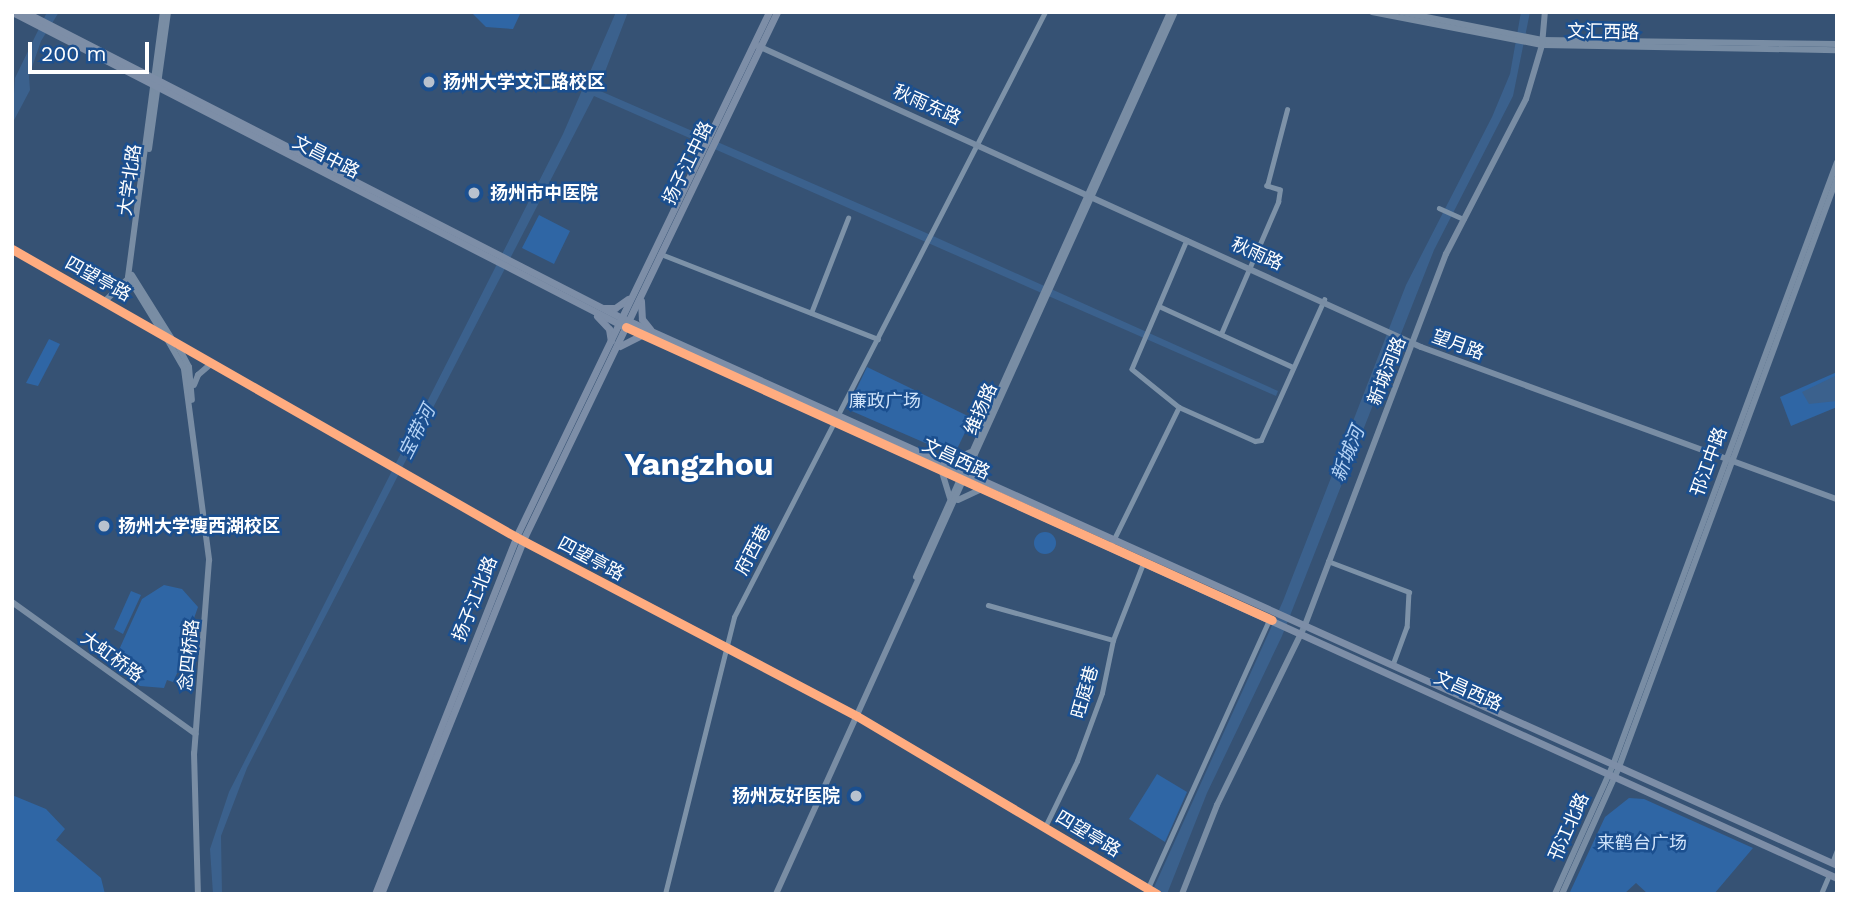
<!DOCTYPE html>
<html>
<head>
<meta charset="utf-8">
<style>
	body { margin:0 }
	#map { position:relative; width:1849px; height:906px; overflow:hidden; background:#365274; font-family:"Work Sans","Noto Sans SC",sans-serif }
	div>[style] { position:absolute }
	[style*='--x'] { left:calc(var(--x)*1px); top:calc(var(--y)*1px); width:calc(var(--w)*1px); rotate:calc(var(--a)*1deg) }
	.green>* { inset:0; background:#2f66a5 }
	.round { border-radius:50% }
	.water>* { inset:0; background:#3b618d }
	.street>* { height:4.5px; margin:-2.25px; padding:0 2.25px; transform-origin:2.25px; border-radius:2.25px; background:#7d92a8 }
	.secondary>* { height:6px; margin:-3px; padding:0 3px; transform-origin:3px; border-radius:3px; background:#798da4 }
	.primary>* { height:7px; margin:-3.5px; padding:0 3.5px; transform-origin:3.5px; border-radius:3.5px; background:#7d8ea7 }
	.cycleway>* { height:9px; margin:-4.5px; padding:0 4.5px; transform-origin:4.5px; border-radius:4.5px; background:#ffac80 }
	.dots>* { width:19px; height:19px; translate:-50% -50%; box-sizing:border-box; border:4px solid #1b4f8f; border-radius:50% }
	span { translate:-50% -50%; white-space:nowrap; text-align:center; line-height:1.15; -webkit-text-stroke:5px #1b4f8f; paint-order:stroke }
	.street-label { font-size:18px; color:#fff }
	.poi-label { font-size:18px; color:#fff; font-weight:700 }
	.left { translate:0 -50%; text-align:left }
	.right { translate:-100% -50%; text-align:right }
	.park-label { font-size:18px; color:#cfe3fa }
	.water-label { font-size:19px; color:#b5d3f5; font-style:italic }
	.town-label { font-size:32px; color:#fff; font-weight:700 }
	.frame { position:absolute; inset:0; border:14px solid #fff; pointer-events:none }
	.scale { position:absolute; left:28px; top:42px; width:121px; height:32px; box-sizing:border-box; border:4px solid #fff; border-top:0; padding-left:9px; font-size:21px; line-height:24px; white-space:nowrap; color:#fff; -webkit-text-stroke:5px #1b4f8f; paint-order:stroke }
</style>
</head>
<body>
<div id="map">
	<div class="green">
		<i style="clip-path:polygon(471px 12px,521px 12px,513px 29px,486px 27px)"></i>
		<i style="clip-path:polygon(539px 215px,570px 231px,554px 264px,522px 248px)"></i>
		<i style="clip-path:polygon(49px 339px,60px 344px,38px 386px,26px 383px)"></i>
		<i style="clip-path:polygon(867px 367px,972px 418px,957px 449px,946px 452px,847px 409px)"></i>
		<i style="clip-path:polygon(1837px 372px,1837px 407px,1791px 426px,1780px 397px)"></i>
		<i class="round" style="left:1034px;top:532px;width:22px;height:22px"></i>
		<i style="clip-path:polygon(164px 585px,182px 589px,198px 607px,192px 624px,196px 632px,173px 682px,167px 680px,164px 688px,140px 686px,122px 672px,118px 652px,142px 599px)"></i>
		<i style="clip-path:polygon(131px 591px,141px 595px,123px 634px,114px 629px)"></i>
		<i style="clip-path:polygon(1157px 774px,1187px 792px,1165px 842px,1129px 819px)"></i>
		<i style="clip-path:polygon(12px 795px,46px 809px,65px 829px,56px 840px,101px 878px,105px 894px,12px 894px)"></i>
		<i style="clip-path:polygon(1629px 798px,1644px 799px,1753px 848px,1714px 894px,1648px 894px,1636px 883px,1624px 894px,1570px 892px,1605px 817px)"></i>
	</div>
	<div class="water">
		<i style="clip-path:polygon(47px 12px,59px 12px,41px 41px,29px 76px,30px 90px,12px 124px,15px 78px)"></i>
		<i style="clip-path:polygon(616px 12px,628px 12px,598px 90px,924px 232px,1278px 391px,1276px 396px,594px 96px,247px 768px,221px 836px,222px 894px,213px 894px,210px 849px,229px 792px,563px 134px)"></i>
		<i style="clip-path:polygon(1521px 12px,1530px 12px,1513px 96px,1434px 250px,1282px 636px,1207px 793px,1167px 894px,1151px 894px,1283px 601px,1406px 285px,1492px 117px,1510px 74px)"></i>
		<i style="clip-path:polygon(1837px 375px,1837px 401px,1809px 404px,1802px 392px)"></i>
	</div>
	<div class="street">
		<i style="--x:1439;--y:208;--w:27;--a:24"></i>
		<i style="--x:1187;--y:240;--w:140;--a:113.1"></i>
		<i style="--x:1132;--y:369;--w:60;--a:39"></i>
		<i style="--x:1179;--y:407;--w:83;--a:24.1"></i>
		<i style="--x:1255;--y:441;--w:6;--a:-9"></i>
		<i style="--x:1261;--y:440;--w:154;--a:-65.8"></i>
		<i style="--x:661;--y:254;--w:233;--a:21.4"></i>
		<i style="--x:1159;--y:306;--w:147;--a:24.5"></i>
		<i style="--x:811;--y:313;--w:102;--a:-68.7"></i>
		<i style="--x:1221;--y:334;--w:144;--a:-66.6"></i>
		<i style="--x:1278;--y:202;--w:12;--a:-81"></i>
		<i style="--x:1280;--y:190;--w:14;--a:-163"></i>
		<i style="--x:1267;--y:186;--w:79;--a:-75.3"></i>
		<i style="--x:1113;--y:541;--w:149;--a:-63.8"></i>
		<i style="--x:1328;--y:561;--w:87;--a:20.9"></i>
		<i style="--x:1409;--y:592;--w:35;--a:93"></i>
		<i style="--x:1407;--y:627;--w:40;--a:110.2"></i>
		<i style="--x:988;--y:605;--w:130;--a:15.6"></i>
		<i style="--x:1045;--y:827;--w:73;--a:-64.1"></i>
		<i style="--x:1077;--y:761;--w:72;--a:-69.8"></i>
		<i style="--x:1102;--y:693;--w:54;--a:-78.3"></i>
		<i style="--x:1113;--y:640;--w:85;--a:-68.6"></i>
		<i style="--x:1832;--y:863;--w:14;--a:-69"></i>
		<i style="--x:1148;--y:888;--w:294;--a:-65.7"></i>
		<i style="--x:665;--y:894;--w:285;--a:-76"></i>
		<i style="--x:734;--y:617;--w:680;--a:-62.79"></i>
		<i style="--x:1821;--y:894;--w:21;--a:-67"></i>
	</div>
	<div class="secondary">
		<i style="--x:1372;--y:12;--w:173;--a:11"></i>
		<i style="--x:1542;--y:45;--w:295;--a:1"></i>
		<i style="--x:1401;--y:12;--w:144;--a:11.2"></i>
		<i style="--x:1542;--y:40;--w:295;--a:0.8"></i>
		<i style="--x:758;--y:46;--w:728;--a:24.42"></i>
		<i style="--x:1421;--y:347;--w:443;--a:20.1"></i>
		<i style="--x:149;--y:149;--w:138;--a:-82.1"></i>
		<i style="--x:12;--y:249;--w:580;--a:29.74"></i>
		<i style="--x:516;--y:537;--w:385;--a:27.7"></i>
		<i style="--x:857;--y:716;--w:349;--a:30.7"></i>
		<i style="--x:132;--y:275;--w:75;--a:58"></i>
		<i style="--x:105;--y:301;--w:32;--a:-44"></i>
		<i style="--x:161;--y:331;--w:63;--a:-121.4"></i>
		<i style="--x:128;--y:277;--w:267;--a:-82.5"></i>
		<i style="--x:167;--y:339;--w:34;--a:60"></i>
		<i style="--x:184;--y:369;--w:193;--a:82.5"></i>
		<i style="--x:209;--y:560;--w:194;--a:94.4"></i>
		<i style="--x:194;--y:753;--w:141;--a:88.4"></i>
		<i style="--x:179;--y:348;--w:21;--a:62"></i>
		<i style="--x:189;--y:367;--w:33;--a:85"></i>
		<i style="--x:194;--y:385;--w:11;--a:-68"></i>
		<i style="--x:198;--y:375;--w:18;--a:-41"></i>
		<i style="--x:976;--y:459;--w:25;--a:67"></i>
		<i style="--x:945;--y:463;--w:28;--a:-23"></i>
		<i style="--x:942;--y:472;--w:27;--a:73"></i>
		<i style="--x:958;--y:500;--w:26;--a:-25"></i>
		<i style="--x:916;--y:577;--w:619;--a:-65.79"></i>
		<i style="--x:12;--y:602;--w:226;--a:35.7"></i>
		<i style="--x:776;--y:894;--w:968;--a:-65.66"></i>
		<i style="--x:1182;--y:894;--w:96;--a:-68.5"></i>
		<i style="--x:1217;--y:805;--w:200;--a:-63.9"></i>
		<i style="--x:1305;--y:625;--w:397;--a:-69.2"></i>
		<i style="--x:1446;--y:254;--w:174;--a:-62.7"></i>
		<i style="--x:1526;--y:99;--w:56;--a:-73.5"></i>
		<i style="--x:1542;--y:45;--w:33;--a:-85"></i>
		<i style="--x:1555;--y:894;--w:141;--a:-65.8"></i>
		<i style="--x:1613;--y:765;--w:643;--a:-69.62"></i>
		<i style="--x:1562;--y:894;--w:139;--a:-65.8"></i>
		<i style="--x:1619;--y:767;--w:628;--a:-69.69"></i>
	</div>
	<div class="primary">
		<i style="--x:12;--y:12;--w:682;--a:27.2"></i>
		<i style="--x:619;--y:324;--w:1338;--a:24.46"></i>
		<i style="--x:25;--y:12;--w:671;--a:27.14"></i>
		<i style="--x:622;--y:318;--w:1332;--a:24.24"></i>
		<i style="--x:641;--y:301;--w:18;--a:87"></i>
		<i style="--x:642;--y:319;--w:13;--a:51"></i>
		<i style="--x:604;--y:308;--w:11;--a:0"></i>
		<i style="--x:615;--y:308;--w:16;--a:-35"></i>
		<i style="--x:597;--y:316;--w:18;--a:47"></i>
		<i style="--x:609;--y:329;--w:12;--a:81"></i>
		<i style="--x:620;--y:346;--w:25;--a:-27"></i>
		<i style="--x:375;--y:894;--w:384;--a:-68.4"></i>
		<i style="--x:516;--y:537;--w:583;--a:-64.27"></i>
		<i style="--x:381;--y:894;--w:381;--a:-68.1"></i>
		<i style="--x:523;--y:540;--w:586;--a:-64.31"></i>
	</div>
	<div class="cycleway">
		<i style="--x:12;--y:249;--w:580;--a:29.74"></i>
		<i style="--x:516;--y:537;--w:385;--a:27.7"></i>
		<i style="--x:857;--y:716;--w:349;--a:30.7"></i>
		<i style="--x:626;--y:327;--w:709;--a:24.4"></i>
	</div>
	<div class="dots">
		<i style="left:429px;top:82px;background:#b9c2ce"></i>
		<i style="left:474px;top:193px;background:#b9c2ce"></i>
		<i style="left:104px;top:526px;background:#b9c2ce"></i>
		<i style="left:856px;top:796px;background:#b9c2ce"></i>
	</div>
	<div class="street-label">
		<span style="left:1603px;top:32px;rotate:1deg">文汇西路</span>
		<span style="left:927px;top:105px;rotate:24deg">秋雨东路</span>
		<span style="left:326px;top:157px;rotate:27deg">文昌中路</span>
		<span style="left:688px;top:163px;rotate:-64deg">扬子江中路</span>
		<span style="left:130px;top:180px;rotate:-82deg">大学北路</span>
		<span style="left:1257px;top:254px;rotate:24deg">秋雨路</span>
		<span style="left:98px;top:279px;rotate:29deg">四望亭路</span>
		<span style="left:1458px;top:345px;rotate:20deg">望月路</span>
		<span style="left:1387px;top:371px;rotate:-68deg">新城河路</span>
		<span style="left:981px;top:409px;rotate:-66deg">维扬路</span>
		<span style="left:956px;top:459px;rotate:25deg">文昌西路</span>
		<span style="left:1709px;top:462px;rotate:-70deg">邗江中路</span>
		<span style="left:753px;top:550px;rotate:-62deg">府西巷</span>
		<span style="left:591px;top:559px;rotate:28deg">四望亭路</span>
		<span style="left:475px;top:599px;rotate:-68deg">扬子江北路</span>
		<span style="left:189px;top:655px;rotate:-84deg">念四桥路</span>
		<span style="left:112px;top:657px;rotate:36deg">大虹桥路</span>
		<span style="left:1468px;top:691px;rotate:24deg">文昌西路</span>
		<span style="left:1085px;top:692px;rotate:-74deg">旺庭巷</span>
		<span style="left:1569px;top:827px;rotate:-66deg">邗江北路</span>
		<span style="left:1088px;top:834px;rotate:31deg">四望亭路</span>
	</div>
	<div class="poi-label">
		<span class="left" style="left:443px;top:82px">扬州大学文汇路校区</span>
		<span class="left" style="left:490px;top:193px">扬州市中医院</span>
		<span class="left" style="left:118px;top:526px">扬州大学瘦西湖校区</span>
		<span class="right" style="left:840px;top:796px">扬州友好医院</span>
	</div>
	<div class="park-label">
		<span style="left:885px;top:401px">廉政广场</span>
		<span style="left:1642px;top:843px">来鹤台广场</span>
	</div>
	<div class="water-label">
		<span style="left:417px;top:432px;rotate:-63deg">宝带河</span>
		<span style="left:1348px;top:454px;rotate:-68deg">新城河</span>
	</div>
	<div class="town-label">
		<span style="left:699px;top:464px">Yangzhou</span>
	</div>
	<div class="frame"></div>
	<div class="scale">200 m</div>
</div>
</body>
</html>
